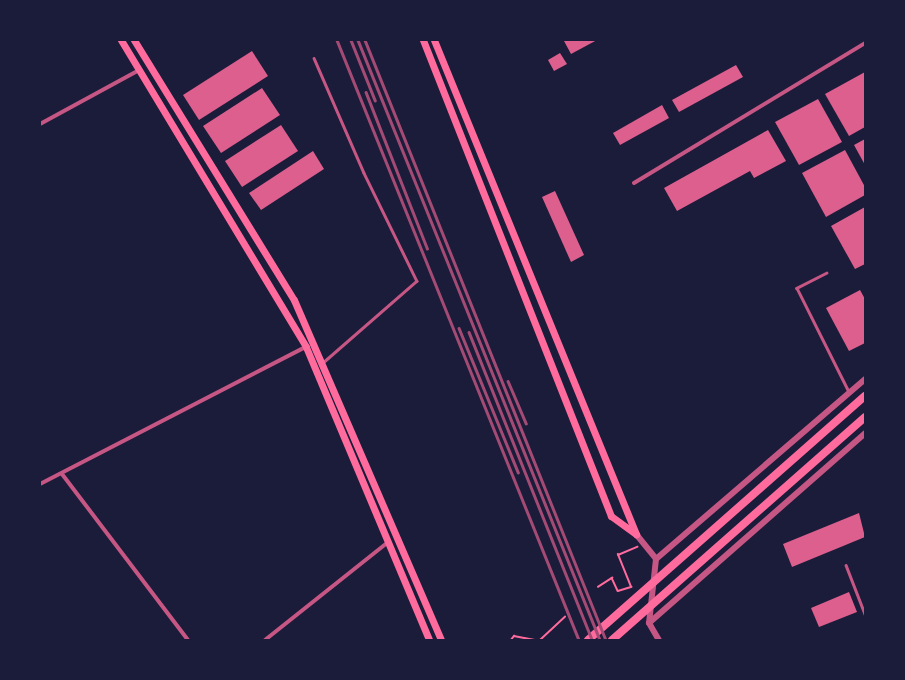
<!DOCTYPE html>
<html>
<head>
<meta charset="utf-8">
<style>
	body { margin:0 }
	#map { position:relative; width:905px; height:680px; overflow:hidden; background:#1b1b3a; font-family:"Titillium Web",sans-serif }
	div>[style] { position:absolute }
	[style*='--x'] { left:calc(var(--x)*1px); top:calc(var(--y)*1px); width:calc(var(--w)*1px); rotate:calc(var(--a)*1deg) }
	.building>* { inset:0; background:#dd5f8e }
	.path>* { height:1.5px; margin:-0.75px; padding:0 0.75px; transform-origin:0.75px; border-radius:0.75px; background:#ff6b9d }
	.service>* { height:2.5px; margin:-1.25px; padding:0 1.25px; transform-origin:1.25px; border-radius:1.25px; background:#c65784 }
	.minor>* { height:4px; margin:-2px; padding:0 2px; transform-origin:2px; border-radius:2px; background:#c65784 }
	.tertiary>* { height:6px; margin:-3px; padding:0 3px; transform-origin:3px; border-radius:3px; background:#c65784 }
	.secondary>* { height:7px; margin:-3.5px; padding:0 3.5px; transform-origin:3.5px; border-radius:3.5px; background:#ff6b9d }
	.primary>* { height:8px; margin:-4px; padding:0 4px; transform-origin:4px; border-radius:4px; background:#ff6b9d }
	.rail>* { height:2.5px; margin:-1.25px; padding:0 1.25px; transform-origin:1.25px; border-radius:1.25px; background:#a44b75 }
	span { translate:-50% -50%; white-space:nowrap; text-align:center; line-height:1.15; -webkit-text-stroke:3.5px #1b1b3a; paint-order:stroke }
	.frame { position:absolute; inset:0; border:41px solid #1b1b3a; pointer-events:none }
</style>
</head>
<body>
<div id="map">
	<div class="building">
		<i style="clip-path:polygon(597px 40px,571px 54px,564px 41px,567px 40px)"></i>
		<i style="clip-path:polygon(252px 51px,268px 76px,199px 120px,183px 95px)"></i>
		<i style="clip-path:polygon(560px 53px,567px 64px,554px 71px,548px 60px)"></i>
		<i style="clip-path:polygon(736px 65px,743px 77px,679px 112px,672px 100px)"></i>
		<i style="clip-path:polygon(865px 72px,865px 127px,849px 136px,825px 94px)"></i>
		<i style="clip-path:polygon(262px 88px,280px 115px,221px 153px,203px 126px)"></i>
		<i style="clip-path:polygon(818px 99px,842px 142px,799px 165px,775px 122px)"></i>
		<i style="clip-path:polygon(662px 105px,669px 118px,620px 145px,613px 133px)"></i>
		<i style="clip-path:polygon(281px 125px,298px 151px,242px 187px,225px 161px)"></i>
		<i style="clip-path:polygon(768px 130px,786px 161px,754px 178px,750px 171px,677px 211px,664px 188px)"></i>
		<i style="clip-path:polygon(865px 139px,865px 165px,854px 145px)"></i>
		<i style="clip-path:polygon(845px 150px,865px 187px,865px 195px,826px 217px,802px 173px)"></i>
		<i style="clip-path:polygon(313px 151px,324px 169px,261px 210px,249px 193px)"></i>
		<i style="clip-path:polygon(555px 191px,584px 255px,571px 262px,542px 197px)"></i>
		<i style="clip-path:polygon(865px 207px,865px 264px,855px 269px,831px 226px)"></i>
		<i style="clip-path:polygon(860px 290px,865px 299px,865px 343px,849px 351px,826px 308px)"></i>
		<i style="clip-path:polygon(859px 513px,865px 537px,792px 567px,783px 544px)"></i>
		<i style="clip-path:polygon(849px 592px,857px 612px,819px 627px,811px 608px)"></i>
	</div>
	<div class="path">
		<i style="--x:598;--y:587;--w:17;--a:-33"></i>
		<i style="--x:612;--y:578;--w:14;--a:65"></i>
		<i style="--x:618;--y:591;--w:14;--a:-17"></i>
		<i style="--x:631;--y:587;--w:35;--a:-112"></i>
		<i style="--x:618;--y:555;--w:21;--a:-23"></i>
		<i style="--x:511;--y:640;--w:5;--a:-53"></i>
		<i style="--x:514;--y:636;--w:21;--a:11"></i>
		<i style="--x:540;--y:640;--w:34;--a:-43"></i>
	</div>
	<div class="service">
		<i style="--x:314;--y:58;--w:125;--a:66.5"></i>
		<i style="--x:364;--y:173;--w:120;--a:63.9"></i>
		<i style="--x:417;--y:281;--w:123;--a:138.9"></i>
		<i style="--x:827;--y:273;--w:34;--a:153"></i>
		<i style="--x:797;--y:288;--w:116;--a:63.4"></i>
		<i style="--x:846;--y:565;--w:53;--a:68.8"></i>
	</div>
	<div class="minor">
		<i style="--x:40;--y:124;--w:113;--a:-28.6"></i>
		<i style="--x:634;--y:183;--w:270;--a:-31.2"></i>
		<i style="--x:62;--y:474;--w:208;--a:52.8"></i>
		<i style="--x:40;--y:484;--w:299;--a:-27.3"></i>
		<i style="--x:265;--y:640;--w:157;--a:-38.5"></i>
	</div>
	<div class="tertiary">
		<i style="--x:636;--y:534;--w:32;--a:51"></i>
		<i style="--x:656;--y:559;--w:64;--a:96.2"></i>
		<i style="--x:656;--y:559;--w:276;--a:-40.7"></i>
		<i style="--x:649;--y:623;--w:288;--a:-41.3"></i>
		<i style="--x:649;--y:623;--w:20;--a:60"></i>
	</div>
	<div class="secondary">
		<i style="--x:121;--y:40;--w:358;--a:58.9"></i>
		<i style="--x:306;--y:347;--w:318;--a:67.2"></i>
		<i style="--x:134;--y:40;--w:305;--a:58.4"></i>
		<i style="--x:294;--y:300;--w:370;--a:66.6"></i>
		<i style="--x:423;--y:40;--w:512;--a:68.45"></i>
		<i style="--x:611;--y:516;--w:31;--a:36"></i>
		<i style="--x:434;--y:40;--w:534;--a:67.76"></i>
	</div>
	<div class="primary">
		<i style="--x:588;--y:640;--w:369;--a:-41.4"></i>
		<i style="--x:612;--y:640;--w:337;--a:-41.4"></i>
	</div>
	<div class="rail">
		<i style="--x:337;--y:40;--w:647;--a:68.03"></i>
		<i style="--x:351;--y:40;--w:65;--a:68.2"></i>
		<i style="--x:358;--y:40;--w:647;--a:68.03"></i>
		<i style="--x:365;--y:40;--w:647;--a:68.12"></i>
		<i style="--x:366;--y:92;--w:168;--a:68.6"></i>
		<i style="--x:459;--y:328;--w:156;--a:67.7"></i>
		<i style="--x:469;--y:332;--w:332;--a:68.2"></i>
		<i style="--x:508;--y:381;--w:46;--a:66.8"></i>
	</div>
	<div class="frame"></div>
</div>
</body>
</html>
